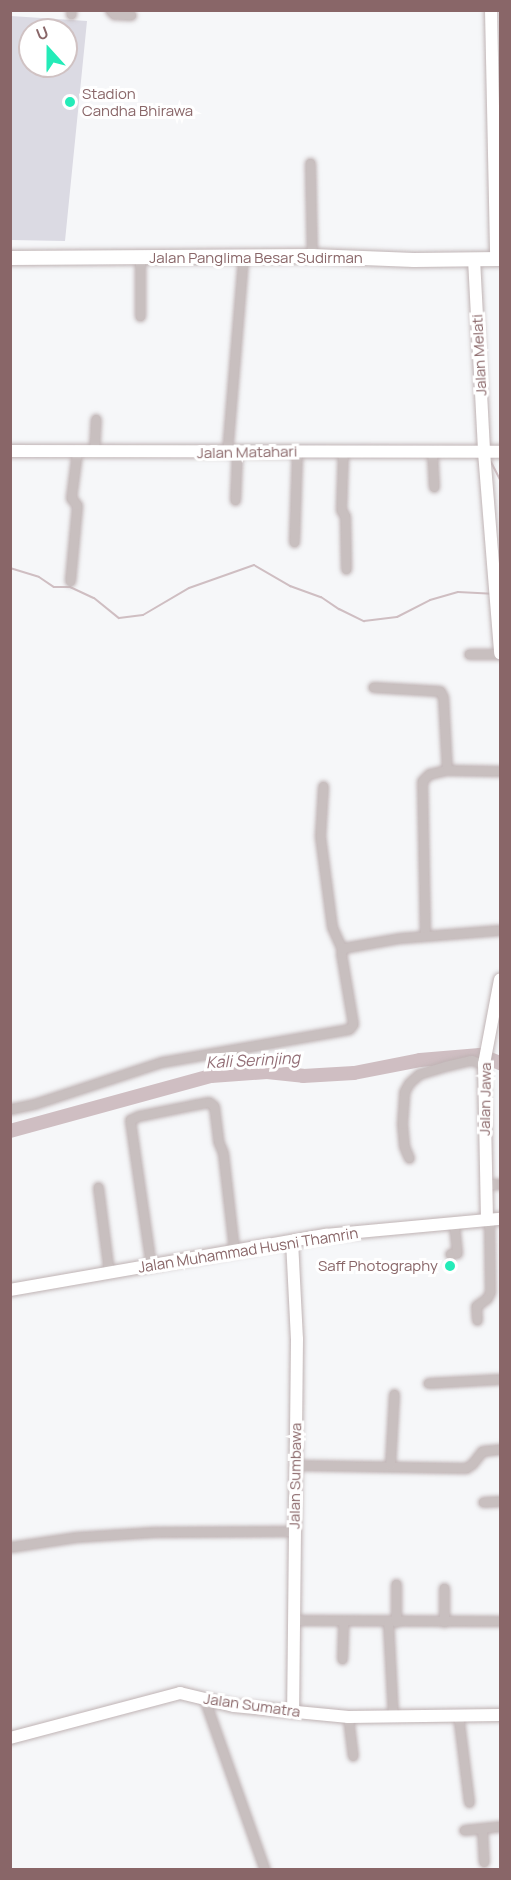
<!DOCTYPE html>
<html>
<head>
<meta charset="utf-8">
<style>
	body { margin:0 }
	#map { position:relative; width:511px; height:1880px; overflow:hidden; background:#f6f7f9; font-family:Manrope,sans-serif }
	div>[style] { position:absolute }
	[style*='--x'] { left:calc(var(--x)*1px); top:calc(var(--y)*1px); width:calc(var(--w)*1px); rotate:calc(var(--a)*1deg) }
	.green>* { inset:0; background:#dbdae3 }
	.stream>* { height:2px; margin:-1px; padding:0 1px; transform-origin:1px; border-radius:1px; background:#cfbec2 }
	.river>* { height:14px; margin:-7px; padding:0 7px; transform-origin:7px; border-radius:7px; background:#cfbec2 }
	.roads { filter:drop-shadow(0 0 2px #bfb3b4) drop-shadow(0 0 2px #bfb3b4) }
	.street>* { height:9px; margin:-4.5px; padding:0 4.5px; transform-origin:4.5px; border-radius:4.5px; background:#c8bfbf }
	.secondary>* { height:12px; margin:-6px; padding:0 6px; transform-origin:6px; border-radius:6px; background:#fff }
	.primary>* { height:14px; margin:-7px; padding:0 7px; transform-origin:7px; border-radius:7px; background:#fff }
	.dots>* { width:16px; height:16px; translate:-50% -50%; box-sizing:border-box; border:3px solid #fff; border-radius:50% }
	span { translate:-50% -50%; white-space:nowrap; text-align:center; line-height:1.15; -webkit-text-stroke:6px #fff; paint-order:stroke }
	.poi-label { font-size:15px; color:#896668 }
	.left { translate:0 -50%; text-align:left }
	.right { translate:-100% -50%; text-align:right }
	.street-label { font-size:15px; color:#896668 }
	.water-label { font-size:16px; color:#926d75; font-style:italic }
	.frame { position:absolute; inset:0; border:12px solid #896668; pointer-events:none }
	.north { position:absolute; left:18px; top:18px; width:60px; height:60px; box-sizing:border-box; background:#fff; border:2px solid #d0c2c3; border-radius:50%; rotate:339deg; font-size:16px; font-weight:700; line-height:24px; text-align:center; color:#896668 }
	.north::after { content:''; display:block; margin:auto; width:21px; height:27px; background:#24ebb8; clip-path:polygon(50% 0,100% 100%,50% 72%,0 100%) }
</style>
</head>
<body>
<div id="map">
	<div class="green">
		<i style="clip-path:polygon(evenodd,11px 16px,87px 21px,65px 241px,11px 240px,11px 16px,30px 30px,66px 30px,66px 66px,30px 66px,30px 30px)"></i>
	</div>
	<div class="stream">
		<i style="--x:491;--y:462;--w:20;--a:63"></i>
		<i style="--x:10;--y:568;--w:30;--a:17"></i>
		<i style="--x:39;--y:577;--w:18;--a:34"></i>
		<i style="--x:54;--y:587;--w:16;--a:0"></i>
		<i style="--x:70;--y:587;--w:26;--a:25"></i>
		<i style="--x:94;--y:598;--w:32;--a:39"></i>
		<i style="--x:119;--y:618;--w:24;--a:-7"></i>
		<i style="--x:143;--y:615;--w:53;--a:-30.4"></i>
		<i style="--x:189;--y:588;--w:69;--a:-19.5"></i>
		<i style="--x:254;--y:565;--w:42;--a:30.3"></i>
		<i style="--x:290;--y:586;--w:33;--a:20"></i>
		<i style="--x:321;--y:597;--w:22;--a:34"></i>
		<i style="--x:339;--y:609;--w:28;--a:26"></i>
		<i style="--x:364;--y:621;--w:33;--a:-7"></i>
		<i style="--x:397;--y:617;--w:37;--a:-27"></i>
		<i style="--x:430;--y:600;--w:29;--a:-16"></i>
		<i style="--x:458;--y:592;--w:34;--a:3"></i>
	</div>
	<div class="river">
		<i style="--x:10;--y:1131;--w:208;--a:-15.3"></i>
		<i style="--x:211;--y:1076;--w:56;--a:-4.1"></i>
		<i style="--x:267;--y:1072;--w:36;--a:6"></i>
		<i style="--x:303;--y:1076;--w:51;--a:-3.4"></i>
		<i style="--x:354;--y:1073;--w:67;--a:-11.1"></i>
		<i style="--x:420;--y:1060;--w:60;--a:-4.8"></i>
		<i style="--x:480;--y:1055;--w:22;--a:22"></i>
	</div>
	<div class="roads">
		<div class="street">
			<i style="--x:71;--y:10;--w:4;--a:90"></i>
			<i style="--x:110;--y:10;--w:6;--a:45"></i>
			<i style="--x:114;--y:14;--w:17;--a:3"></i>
			<i style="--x:310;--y:163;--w:93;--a:88.8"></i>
			<i style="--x:140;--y:316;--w:57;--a:-90"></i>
			<i style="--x:343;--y:450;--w:60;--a:91.9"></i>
			<i style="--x:341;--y:510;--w:7;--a:56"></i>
			<i style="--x:345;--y:516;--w:53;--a:88.9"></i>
			<i style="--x:432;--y:451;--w:36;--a:87"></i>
			<i style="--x:94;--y:452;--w:33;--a:-87"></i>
			<i style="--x:227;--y:453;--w:196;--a:-85.3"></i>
			<i style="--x:235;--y:500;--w:48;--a:-87.6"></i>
			<i style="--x:294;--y:542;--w:91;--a:-88.1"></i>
			<i style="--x:70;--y:581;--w:76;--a:-84.7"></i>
			<i style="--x:77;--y:505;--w:9;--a:-131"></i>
			<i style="--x:71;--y:498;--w:46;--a:-82.6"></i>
			<i style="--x:469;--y:654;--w:31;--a:0"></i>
			<i style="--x:373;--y:687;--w:67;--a:3.4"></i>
			<i style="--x:440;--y:691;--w:7;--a:63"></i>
			<i style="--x:443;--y:697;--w:73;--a:86.9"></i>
			<i style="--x:323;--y:786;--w:50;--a:93.4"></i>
			<i style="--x:320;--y:836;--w:92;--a:82.5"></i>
			<i style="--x:332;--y:927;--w:24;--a:66"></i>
			<i style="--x:425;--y:936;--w:155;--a:-91.1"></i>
			<i style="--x:422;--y:781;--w:10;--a:-45"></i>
			<i style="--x:429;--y:774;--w:18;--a:-13"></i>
			<i style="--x:447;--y:770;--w:53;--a:1.1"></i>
			<i style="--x:10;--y:1109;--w:25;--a:-12"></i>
			<i style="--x:34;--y:1104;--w:135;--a:-18.2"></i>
			<i style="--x:162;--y:1062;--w:190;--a:-10"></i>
			<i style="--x:349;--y:1029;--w:6;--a:-51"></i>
			<i style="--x:353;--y:1024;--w:72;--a:-99.6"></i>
			<i style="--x:341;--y:953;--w:5;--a:-68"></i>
			<i style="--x:343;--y:948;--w:58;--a:-10"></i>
			<i style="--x:400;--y:938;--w:100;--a:-4.6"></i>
			<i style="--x:409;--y:1158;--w:13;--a:-113"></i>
			<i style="--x:404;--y:1146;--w:22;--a:-95"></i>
			<i style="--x:402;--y:1124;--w:32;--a:-86"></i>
			<i style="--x:404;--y:1092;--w:10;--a:-61"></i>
			<i style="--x:409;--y:1083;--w:13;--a:-42"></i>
			<i style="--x:419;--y:1074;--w:27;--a:-17"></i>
			<i style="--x:445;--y:1066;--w:27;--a:-13"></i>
			<i style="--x:471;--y:1060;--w:14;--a:17"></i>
			<i style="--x:485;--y:1184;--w:15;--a:0"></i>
			<i style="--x:98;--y:1187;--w:87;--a:82.7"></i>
			<i style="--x:450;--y:1254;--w:7;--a:-8"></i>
			<i style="--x:457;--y:1253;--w:31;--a:-96"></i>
			<i style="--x:151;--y:1266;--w:148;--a:-98.2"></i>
			<i style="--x:130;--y:1120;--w:9;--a:-27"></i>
			<i style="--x:138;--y:1116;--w:55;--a:-11.5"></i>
			<i style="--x:192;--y:1105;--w:17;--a:-10"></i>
			<i style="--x:209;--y:1102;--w:6;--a:39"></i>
			<i style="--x:214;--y:1106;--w:35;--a:83"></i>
			<i style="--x:218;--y:1141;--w:13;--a:67"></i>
			<i style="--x:223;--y:1153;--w:98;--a:83.5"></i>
			<i style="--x:477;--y:1320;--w:14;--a:-94"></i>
			<i style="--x:476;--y:1306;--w:14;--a:-36"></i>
			<i style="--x:487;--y:1298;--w:7;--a:-63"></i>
			<i style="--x:490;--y:1292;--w:72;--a:-90.8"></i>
			<i style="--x:428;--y:1383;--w:72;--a:-3.2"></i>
			<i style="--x:296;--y:1465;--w:170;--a:1"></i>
			<i style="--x:466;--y:1468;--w:7;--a:-34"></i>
			<i style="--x:472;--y:1464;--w:16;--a:-52"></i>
			<i style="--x:482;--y:1451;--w:18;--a:-6"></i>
			<i style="--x:390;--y:1465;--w:71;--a:-86.8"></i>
			<i style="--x:483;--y:1502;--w:17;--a:-3"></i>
			<i style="--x:10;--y:1547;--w:67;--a:-8.6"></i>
			<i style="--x:76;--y:1537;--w:78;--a:-3.7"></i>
			<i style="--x:154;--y:1532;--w:140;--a:-0.4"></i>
			<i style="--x:294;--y:1620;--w:206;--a:0.3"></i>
			<i style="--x:388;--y:1622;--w:95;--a:87"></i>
			<i style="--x:396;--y:1622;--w:38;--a:-90"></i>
			<i style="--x:444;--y:1622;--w:34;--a:-90"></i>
			<i style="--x:342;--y:1659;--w:38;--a:-88"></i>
			<i style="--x:205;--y:1701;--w:179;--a:70.5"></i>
			<i style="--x:458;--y:1714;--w:89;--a:82.9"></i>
			<i style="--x:348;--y:1717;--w:39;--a:83"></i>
			<i style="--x:482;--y:1828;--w:34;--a:87"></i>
			<i style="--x:464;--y:1830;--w:36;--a:-6"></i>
		</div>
		<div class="secondary">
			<i style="--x:491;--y:10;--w:249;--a:88.8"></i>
			<i style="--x:474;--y:259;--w:193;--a:87"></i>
			<i style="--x:484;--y:452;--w:202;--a:85.4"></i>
			<i style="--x:10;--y:451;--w:490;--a:0.1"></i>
			<i style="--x:487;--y:1220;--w:156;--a:-91.1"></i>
			<i style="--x:484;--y:1064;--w:86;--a:-79.3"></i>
			<i style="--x:292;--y:1241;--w:98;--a:87.1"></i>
			<i style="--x:297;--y:1339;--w:373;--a:90.6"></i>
			<i style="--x:10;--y:1290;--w:321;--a:-9.9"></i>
			<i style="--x:326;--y:1235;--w:175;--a:-5.3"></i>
			<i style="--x:10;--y:1738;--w:176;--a:-14.8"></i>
			<i style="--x:180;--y:1693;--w:56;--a:13.5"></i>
			<i style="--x:234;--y:1706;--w:115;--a:5.5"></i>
			<i style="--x:348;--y:1717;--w:152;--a:-0.8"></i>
		</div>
		<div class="primary">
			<i style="--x:10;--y:258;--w:302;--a:-0.4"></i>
			<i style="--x:312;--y:256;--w:102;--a:2.2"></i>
			<i style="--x:414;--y:260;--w:86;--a:-0.7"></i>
		</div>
	</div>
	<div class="dots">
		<i style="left:70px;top:102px;background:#24ebb8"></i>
		<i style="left:450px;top:1266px;background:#24ebb8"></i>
	</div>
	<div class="poi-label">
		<span class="left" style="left:82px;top:102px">Stadion<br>Candha Bhirawa</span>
		<span class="right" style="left:438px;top:1266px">Saff Photography</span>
	</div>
	<div class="street-label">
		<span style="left:256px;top:258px">Jalan Panglima Besar Sudirman</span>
		<span style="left:479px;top:355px;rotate:-93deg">Jalan Melati</span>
		<span style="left:247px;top:452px;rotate:-1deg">Jalan Matahari</span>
		<span style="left:485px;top:1099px;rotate:-89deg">Jalan Jawa</span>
		<span style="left:248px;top:1250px;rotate:-9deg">Jalan Muhammad Husni Thamrin</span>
		<span style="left:295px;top:1476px;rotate:-89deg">Jalan Sumbawa</span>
		<span style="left:252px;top:1705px;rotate:8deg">Jalan Sumatra</span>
	</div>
	<div class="water-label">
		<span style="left:253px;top:1060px;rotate:-3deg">Kali Serinjing</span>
	</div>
	<div class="frame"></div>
	<div class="north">U</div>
</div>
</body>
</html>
